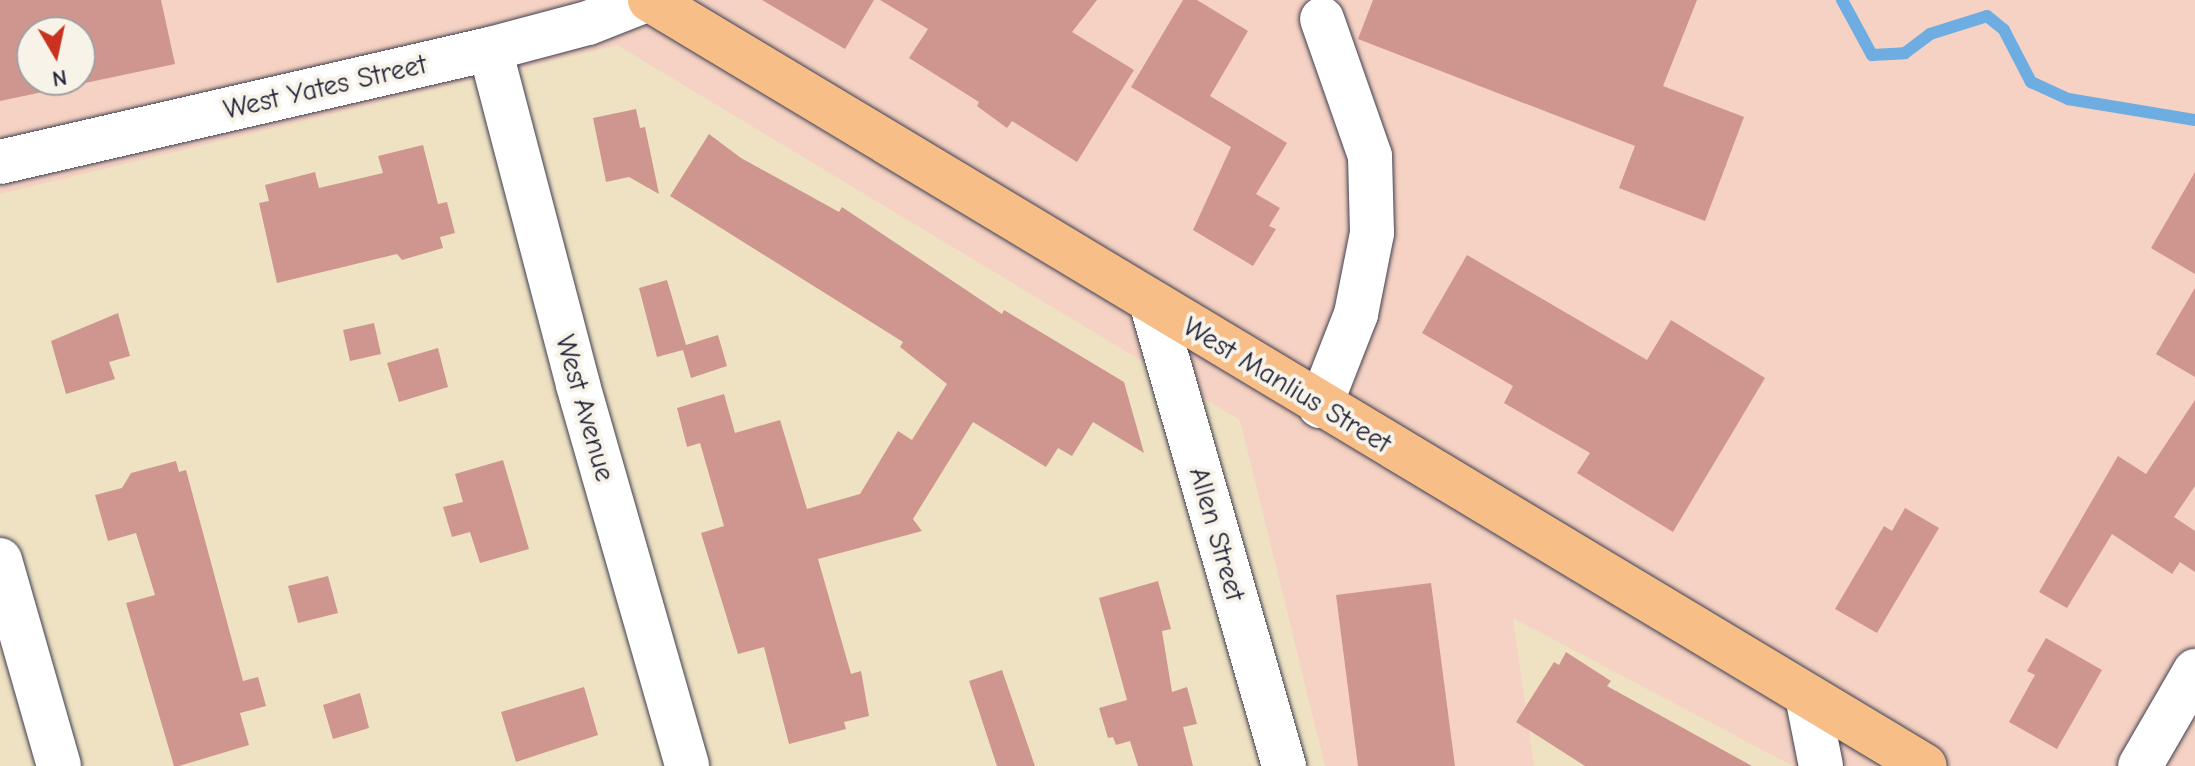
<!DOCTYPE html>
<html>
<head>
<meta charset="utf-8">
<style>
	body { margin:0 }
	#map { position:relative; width:2195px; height:766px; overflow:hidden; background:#eee2c3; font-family:"Comic Neue",sans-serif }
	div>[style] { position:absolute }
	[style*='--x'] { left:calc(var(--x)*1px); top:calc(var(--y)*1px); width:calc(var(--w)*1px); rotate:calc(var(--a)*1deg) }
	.built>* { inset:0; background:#f5d2c3 }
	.stream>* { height:12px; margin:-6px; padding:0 6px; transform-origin:6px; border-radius:6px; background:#6eade1 }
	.building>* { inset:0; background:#cf968f }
	.roads { filter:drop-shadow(0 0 2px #413f4f) drop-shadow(0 0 2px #413f4f) }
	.minor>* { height:44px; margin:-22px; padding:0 22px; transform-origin:22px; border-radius:22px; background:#fff }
	.major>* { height:44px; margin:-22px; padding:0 22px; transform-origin:22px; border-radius:22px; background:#f7be88 }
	span { translate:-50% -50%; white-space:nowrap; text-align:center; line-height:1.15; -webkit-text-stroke:8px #f7f3e8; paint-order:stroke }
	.street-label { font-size:28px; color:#22223b }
	.north { position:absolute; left:16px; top:16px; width:80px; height:80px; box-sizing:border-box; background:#f7f3e8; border:2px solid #a29fa3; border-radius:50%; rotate:171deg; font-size:22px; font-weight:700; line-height:32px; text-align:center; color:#22223b }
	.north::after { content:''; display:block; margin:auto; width:28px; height:36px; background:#c8321e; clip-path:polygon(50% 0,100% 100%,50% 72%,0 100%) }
</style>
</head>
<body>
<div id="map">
	<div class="built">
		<i style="clip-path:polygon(evenodd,0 0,2195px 0,2195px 766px,1793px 766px,1513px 618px,1534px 766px,1325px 766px,1240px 420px,617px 45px,0 194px,0 0,32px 32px,80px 32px,80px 80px,32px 80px,32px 32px)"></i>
	</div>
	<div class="stream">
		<i style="--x:1842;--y:0;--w:63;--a:61.4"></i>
		<i style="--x:1872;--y:55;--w:33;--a:-3"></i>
		<i style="--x:1905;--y:53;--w:31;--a:-37"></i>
		<i style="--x:1930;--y:34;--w:60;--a:-17.5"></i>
		<i style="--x:1987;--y:16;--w:22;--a:39"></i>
		<i style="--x:2004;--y:30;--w:59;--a:62.6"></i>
		<i style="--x:2031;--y:82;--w:41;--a:24.7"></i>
		<i style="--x:2068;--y:99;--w:129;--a:9.4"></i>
	</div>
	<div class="building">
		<i style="clip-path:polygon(evenodd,0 0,161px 0,175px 64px,0 101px,0 0,32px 32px,80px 32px,80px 80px,32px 80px,32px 32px)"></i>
		<i style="clip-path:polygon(762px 0,874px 0,845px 49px)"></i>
		<i style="clip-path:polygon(880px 0,1097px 0,1072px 32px,1134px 70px,1077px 162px,1012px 121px,1007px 128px,977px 106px,979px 102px,909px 58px,928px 29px)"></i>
		<i style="clip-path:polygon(1183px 0,1197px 0,1248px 31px,1210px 96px,1287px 143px,1256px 194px,1280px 208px,1269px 226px,1276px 229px,1253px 266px,1193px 230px,1231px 147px,1131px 87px)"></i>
		<i style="clip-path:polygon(1373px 0,1697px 0,1663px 86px,1744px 117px,1705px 221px,1619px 188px,1635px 146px,1358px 39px)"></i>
		<i style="clip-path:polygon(636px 109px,640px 128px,645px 127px,659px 194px,629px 177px,606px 182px,593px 118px)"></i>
		<i style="clip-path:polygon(709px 134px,741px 158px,839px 212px,842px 207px,1002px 314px,1004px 310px,1124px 382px,1144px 453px,1093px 422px,1072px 456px,1058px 448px,1046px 467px,973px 422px,913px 519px,922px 531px,818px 559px,851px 674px,861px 671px,869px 716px,844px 722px,846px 729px,789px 744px,764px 647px,738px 654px,701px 533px,724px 526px,700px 443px,687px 447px,677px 408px,724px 394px,735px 433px,780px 420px,807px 509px,860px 494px,898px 431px,912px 440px,947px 384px,900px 347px,903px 342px,670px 196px)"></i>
		<i style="clip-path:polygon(423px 145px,438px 204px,447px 202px,455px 233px,440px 237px,443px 248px,402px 260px,397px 254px,277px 283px,259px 203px,269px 201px,265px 185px,315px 172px,319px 188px,383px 173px,378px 156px)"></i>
		<i style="clip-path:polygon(2195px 172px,2195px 274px,2151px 248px)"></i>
		<i style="clip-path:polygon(1467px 255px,1647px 360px,1671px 320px,1765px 378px,1673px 532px,1577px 473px,1590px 453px,1504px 403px,1513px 386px,1422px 333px)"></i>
		<i style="clip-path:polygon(667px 280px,686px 345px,718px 335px,727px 366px,691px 378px,683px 350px,657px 357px,639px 288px)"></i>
		<i style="clip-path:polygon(2195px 288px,2195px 377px,2156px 354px)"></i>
		<i style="clip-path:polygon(118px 313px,130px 356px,109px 362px,115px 379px,66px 394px,51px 341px)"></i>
		<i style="clip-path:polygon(374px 323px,381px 354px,350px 361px,343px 330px)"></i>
		<i style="clip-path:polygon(438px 348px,448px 387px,399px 402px,387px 363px)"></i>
		<i style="clip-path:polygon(2195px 400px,2195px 486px,2174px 517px,2195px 531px,2195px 572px,2180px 562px,2172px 574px,2112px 534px,2067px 608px,2039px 592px,2118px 456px,2146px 474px)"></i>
		<i style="clip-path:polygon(503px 460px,529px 549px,480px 563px,470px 532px,452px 537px,443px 507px,463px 502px,455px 474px)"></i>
		<i style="clip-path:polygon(176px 461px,179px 472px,186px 470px,243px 681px,258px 677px,266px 706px,240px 713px,249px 745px,179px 766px,174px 766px,126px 603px,155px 595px,136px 533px,108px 541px,95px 495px,122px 488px,131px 473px)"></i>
		<i style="clip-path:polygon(1905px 508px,1939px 528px,1877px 633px,1835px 609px,1884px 526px,1892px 531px)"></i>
		<i style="clip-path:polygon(328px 576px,338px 613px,298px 623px,288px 586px)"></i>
		<i style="clip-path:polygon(1158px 581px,1171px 629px,1162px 631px,1172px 692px,1187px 687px,1197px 724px,1183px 727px,1193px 766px,1138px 766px,1130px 741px,1116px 745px,1113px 737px,1108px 738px,1099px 708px,1127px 700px,1099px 598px)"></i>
		<i style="clip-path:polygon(1431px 583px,1455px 766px,1358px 766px,1336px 595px)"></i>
		<i style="clip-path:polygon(2046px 638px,2102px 670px,2057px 749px,2009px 722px,2035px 675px,2027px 671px)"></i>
		<i style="clip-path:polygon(1566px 652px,1611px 681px,1607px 686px,1752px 766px,1585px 766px,1516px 722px,1554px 662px,1559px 665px)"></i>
		<i style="clip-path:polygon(1002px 670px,1035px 766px,997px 766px,969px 681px)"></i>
		<i style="clip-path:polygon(584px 687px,598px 735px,516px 762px,501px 712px)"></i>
		<i style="clip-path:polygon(360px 693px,369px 728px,333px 739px,323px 705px)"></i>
	</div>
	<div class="roads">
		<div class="minor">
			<i style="--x:490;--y:49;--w:347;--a:75.3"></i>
			<i style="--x:578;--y:385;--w:396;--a:74"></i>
			<i style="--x:0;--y:162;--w:503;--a:-12.99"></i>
			<i style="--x:490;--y:49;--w:101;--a:-14.9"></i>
			<i style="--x:588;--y:23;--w:62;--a:-21.6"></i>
			<i style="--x:1151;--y:302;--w:483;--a:74"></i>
			<i style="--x:1320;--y:406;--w:99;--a:-68.6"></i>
			<i style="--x:1356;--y:314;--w:83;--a:-78.8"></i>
			<i style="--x:1372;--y:233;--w:77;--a:-91.5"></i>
			<i style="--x:1370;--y:156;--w:145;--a:-109.3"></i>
			<i style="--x:0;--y:560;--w:214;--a:74"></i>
			<i style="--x:1807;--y:696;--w:71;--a:78.7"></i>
			<i style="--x:2140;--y:766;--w:110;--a:-59.9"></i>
		</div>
		<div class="major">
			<i style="--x:650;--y:0;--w:1487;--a:31"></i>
		</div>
	</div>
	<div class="street-label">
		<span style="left:325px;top:87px;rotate:-13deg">West Yates Street</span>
		<span style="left:1287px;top:385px;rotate:31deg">West Manlius Street</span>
		<span style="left:585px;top:408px;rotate:74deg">West Avenue</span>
		<span style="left:1217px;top:534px;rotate:74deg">Allen Street</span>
	</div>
	<div class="north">N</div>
</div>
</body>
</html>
